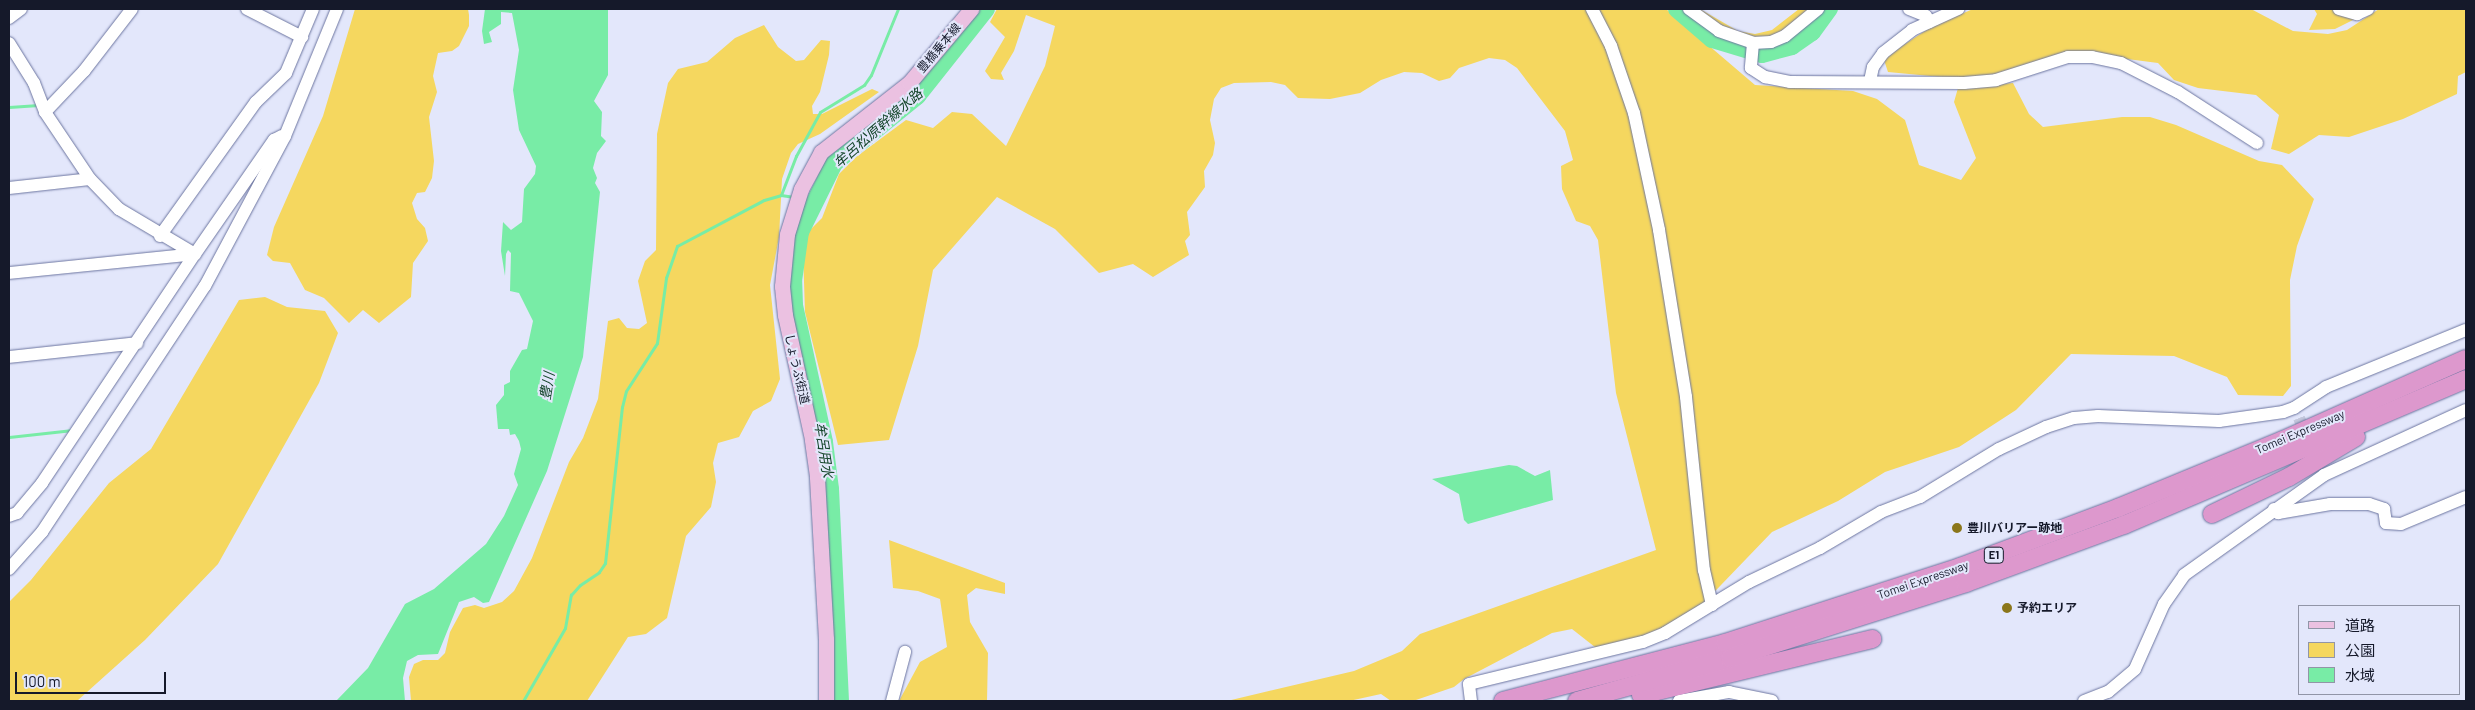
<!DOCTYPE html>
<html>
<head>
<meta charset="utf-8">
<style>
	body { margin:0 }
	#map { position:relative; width:2475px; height:710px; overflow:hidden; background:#e3e7fb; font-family:Barlow,"Noto Sans JP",sans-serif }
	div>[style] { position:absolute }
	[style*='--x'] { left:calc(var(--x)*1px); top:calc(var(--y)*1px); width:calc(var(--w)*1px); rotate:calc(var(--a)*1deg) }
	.green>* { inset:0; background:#f5d75f }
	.water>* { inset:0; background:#78eca6 }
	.stream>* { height:3px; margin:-1.5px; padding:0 1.5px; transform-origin:1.5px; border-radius:1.5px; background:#78eca6 }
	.river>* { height:18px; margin:-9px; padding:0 9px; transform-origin:9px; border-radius:9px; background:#78eca6 }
	.minor-tunnel>* { height:12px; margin-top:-6px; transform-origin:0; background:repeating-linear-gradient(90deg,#c4c8dc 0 12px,transparent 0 18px) }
	.roads { filter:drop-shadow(0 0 1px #6c75a0) drop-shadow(0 0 1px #6c75a0) }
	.minor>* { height:12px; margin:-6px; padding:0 6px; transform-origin:6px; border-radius:6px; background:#fff }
	.major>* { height:15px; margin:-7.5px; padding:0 7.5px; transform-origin:7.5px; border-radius:7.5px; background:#ebc1e1 }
	.highway>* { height:18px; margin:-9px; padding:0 9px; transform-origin:9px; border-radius:9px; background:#dd98cd }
	.dots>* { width:14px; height:14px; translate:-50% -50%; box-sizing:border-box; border:2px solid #e3e7fb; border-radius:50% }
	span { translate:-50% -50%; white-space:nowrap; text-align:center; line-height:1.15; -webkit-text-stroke:4px #e3e7fb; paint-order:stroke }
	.shield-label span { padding:1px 4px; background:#e3e7fb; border:1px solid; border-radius:4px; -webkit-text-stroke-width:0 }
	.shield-label { font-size:11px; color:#15192a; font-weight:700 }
	.street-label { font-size:12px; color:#15192a }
	.poi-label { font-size:12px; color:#15192a; font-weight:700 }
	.left { translate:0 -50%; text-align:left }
	.water-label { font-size:14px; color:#14452a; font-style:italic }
	.frame { position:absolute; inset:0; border:10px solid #15192a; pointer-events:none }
	.legend { position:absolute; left:2298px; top:605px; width:162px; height:90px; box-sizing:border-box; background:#e3e7fb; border:1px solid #9195a7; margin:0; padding:6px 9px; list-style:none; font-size:15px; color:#15192a }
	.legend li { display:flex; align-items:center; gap:10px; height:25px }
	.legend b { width:25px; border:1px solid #9195a7 }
	.scale { position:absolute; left:15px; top:672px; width:151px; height:22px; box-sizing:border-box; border:2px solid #15192a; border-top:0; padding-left:6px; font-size:15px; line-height:18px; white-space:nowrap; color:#15192a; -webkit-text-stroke:4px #e3e7fb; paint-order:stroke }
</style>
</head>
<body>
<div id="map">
	<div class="green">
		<i style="clip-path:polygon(355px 9px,468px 9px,469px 15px,469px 26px,459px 46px,452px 51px,438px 53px,433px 76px,437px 92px,429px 117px,434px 161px,432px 178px,425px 192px,417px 193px,412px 203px,417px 219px,425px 228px,428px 241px,413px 263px,411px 297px,379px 323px,363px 310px,349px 323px,324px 298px,305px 290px,290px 263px,273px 261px,267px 255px,274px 227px,323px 116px)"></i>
		<i style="clip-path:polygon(997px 9px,1666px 9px,1755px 85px,1853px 91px,1877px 99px,1905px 120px,1919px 165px,1961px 180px,1976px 158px,1954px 102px,1958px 88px,2013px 83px,2029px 114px,2043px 127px,2122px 117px,2150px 117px,2176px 125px,2259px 161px,2282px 165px,2314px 199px,2297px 246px,2290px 280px,2291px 386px,2283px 396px,2238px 395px,2227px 377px,2174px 356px,2071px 354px,2016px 410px,1959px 447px,1885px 472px,1838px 501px,1772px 532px,1696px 611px,1657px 633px,1600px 651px,1572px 629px,1552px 633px,1464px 679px,1454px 687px,1413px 701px,1391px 701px,1381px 694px,1349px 701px,1227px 701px,1354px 671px,1402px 651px,1420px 634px,1656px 550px,1616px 393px,1598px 240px,1590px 226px,1576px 221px,1562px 189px,1561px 166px,1573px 160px,1565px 131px,1517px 68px,1505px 60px,1489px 58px,1459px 68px,1450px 78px,1439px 81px,1422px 73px,1404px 72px,1381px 80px,1360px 93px,1330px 99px,1298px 98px,1285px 85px,1271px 82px,1234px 83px,1221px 88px,1214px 99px,1210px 120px,1215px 143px,1213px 155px,1204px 171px,1205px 187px,1187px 212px,1190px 235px,1185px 241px,1189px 255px,1153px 277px,1133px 264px,1099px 273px,1055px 229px,997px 197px,933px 270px,918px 346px,889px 440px,838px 445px,805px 312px,803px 251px,806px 234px,822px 218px,839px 174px,856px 157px,906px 120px,933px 128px,952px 112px,972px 114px,1006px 146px,1045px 66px,1055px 26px,1026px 15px,1014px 51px,1001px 73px,1004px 80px,991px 79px,985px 71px,1005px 37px,990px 22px)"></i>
		<i style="clip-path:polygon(1694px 9px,1700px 9px,1738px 31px,1755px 34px,1772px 30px,1799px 9px,1811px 9px,1776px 37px,1754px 39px,1724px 29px)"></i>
		<i style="clip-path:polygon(1973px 9px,2251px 9px,2293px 31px,2328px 34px,2347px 30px,2379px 9px,2466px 9px,2466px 72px,2458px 76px,2457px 94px,2403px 119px,2349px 137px,2319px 135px,2289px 154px,2271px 149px,2279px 115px,2256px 95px,2198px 88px,2174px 80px,2158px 63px,2081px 53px,2002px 74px,1962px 79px,1888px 72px,1884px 60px,1902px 46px,1931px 27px)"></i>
		<i style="clip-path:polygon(2314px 9px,2333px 9px,2355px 19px,2335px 29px,2309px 30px,2317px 14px)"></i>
		<i style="clip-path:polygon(764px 25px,778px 47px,796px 61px,804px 60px,821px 40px,830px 41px,829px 55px,820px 92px,812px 106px,813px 114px,822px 114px,872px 89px,879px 92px,820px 134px,798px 144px,791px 153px,782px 179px,779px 237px,770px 285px,780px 379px,771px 401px,753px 411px,739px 437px,718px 443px,713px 463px,716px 482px,711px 507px,686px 536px,667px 618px,646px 634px,628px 637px,587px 701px,411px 701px,409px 677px,414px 664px,423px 660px,438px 660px,445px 653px,450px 632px,463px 608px,475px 605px,484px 608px,502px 602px,514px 591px,532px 558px,569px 462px,583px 438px,598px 399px,608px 321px,619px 318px,627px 328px,639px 329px,647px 323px,638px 281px,645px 261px,656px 250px,657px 134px,668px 83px,678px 69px,707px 62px,735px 38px)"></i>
		<i style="clip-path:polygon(265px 297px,287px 307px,325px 311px,338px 333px,319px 383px,218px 564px,145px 640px,77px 701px,9px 701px,9px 602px,31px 580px,109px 483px,151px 449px,239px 300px)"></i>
		<i style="clip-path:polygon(889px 540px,1005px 583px,1005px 594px,976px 588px,967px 595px,970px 622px,988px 653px,987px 701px,899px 701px,920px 662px,947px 647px,940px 599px,918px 591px,893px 588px)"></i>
	</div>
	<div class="water">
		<i style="clip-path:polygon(485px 9px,608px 9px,608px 75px,594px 101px,602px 112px,601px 136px,606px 141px,597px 153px,593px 168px,597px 178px,595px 183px,600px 192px,583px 357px,547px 471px,489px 602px,483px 603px,474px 597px,459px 602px,438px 654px,418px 655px,407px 661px,403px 678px,405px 701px,336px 701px,368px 668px,405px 604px,434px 589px,486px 544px,504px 516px,518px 485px,514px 474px,521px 449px,519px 441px,515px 434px,510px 435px,509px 429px,498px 429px,496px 405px,504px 395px,504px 385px,510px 382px,510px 371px,522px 350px,527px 349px,533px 321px,519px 293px,510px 291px,511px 253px,508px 250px,506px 254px,505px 276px,501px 251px,503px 222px,511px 230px,522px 222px,524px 189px,535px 174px,536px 166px,519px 130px,513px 90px,519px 50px,512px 13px,501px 12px,501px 24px,489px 32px,492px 42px,484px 44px,482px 31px)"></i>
		<i style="clip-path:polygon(1509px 465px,1517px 466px,1535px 476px,1550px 470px,1553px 500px,1468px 524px,1464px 520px,1459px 494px,1432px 479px)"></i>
	</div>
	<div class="stream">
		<i style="--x:9;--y:107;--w:26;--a:-4"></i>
		<i style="--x:781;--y:195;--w:42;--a:-69"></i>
		<i style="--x:796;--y:156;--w:50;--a:-61.4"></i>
		<i style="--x:820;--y:112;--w:52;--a:-31.5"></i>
		<i style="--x:864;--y:85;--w:12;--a:-55"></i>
		<i style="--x:871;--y:75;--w:71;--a:-67.8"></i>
		<i style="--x:802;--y:200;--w:13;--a:18"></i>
		<i style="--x:9;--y:437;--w:64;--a:-6.2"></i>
		<i style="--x:523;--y:701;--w:84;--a:-60.1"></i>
		<i style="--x:565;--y:628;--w:34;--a:-80"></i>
		<i style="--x:571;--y:595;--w:13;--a:-48"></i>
		<i style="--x:580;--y:585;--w:23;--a:-34"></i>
		<i style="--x:599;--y:572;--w:11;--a:-56"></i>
		<i style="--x:605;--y:563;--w:157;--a:-83.8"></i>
		<i style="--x:622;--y:407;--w:16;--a:-76"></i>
		<i style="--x:626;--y:391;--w:57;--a:-57.1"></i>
		<i style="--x:657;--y:343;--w:66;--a:-82.1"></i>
		<i style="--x:666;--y:278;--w:34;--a:-71"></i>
		<i style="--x:677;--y:246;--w:98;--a:-27.9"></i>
		<i style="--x:764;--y:200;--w:18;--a:-16"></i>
		<i style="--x:781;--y:195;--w:13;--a:9"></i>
	</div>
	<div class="river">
		<i style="--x:1677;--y:9;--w:46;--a:40.6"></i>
		<i style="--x:1712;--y:39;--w:52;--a:16.7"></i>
		<i style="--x:1762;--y:54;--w:31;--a:-15"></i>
		<i style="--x:1792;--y:46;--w:24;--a:-35"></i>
		<i style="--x:1812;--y:32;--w:29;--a:-54"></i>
		<i style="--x:840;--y:701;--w:212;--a:-92.7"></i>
		<i style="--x:830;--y:489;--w:47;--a:-97.3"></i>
		<i style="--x:824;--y:442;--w:140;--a:-102.4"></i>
		<i style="--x:794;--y:305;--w:24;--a:-92"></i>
		<i style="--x:793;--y:281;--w:49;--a:-81.9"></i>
		<i style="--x:800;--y:232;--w:77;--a:-63.8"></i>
		<i style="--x:834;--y:163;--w:107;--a:-38.9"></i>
		<i style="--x:917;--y:96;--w:111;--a:-51.6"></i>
	</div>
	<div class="minor-tunnel">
		<i style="--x:2299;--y:418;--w:21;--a:67"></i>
	</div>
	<div class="roads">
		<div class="minor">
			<i style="--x:247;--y:9;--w:62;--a:27"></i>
			<i style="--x:1592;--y:9;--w:42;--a:62.8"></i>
			<i style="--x:1611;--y:46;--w:71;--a:71.1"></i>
			<i style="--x:1634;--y:113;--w:120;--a:77.9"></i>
			<i style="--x:1659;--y:230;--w:169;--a:80.8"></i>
			<i style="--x:1686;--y:397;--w:174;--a:84.1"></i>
			<i style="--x:1704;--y:570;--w:36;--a:77"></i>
			<i style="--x:1689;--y:9;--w:37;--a:36"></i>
			<i style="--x:1719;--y:31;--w:36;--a:19"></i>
			<i style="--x:1753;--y:43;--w:18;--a:-3"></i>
			<i style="--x:1771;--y:42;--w:15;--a:-23"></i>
			<i style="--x:1785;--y:36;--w:43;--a:-39.3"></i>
			<i style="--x:1909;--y:9;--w:18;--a:22"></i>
			<i style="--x:1926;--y:16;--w:7;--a:63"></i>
			<i style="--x:2339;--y:9;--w:19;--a:16"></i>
			<i style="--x:2357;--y:14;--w:12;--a:-24"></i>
			<i style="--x:9;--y:18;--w:15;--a:-37"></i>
			<i style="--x:9;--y:43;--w:47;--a:58"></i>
			<i style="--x:34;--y:83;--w:31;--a:69"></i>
			<i style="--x:45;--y:112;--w:81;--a:56.1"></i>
			<i style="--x:90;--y:179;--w:42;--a:46"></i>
			<i style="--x:119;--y:209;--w:88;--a:30.6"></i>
			<i style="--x:1753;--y:43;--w:25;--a:95"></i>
			<i style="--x:1751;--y:68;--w:17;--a:33"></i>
			<i style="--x:1765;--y:77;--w:25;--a:11"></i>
			<i style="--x:1790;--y:82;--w:174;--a:0.3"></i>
			<i style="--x:1964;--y:83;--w:32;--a:-5"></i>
			<i style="--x:1996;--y:80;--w:76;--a:-17.7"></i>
			<i style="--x:2068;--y:57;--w:24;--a:0"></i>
			<i style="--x:2092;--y:57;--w:30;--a:12"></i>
			<i style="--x:2121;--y:63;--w:64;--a:27"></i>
			<i style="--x:2178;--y:92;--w:94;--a:32.8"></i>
			<i style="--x:1870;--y:81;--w:14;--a:-78"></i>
			<i style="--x:1873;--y:67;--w:17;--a:-54"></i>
			<i style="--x:1883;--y:53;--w:37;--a:-38"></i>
			<i style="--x:1912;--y:30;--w:51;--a:-24.5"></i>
			<i style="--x:45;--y:112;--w:57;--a:-46.4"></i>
			<i style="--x:84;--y:71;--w:78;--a:-52.3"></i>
			<i style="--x:9;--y:188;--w:81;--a:-6.3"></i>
			<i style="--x:160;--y:236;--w:165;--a:-54.4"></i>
			<i style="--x:256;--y:102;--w:42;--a:-44"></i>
			<i style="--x:286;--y:73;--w:69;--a:-67.1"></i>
			<i style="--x:9;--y:273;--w:187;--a:-5.8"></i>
			<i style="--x:9;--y:357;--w:129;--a:-6.2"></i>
			<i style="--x:2274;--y:509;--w:6;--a:45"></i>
			<i style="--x:2278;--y:513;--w:53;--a:-9.8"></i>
			<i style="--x:2330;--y:504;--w:39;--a:0"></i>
			<i style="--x:2369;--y:504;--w:16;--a:18"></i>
			<i style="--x:2384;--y:509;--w:14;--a:82"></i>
			<i style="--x:2386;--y:523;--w:15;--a:4"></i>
			<i style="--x:2401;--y:524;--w:70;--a:-22.6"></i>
			<i style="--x:9;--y:516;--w:9;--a:-21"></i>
			<i style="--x:17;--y:513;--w:39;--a:-50"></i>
			<i style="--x:42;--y:483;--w:275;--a:-56.3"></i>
			<i style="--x:195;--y:254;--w:139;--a:-55.3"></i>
			<i style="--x:274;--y:140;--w:9;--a:-27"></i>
			<i style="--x:9;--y:569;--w:50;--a:-48.3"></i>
			<i style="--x:42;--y:532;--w:295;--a:-56.5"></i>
			<i style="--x:205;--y:286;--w:170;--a:-61.9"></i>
			<i style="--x:285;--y:136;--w:137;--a:-67.7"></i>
			<i style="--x:892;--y:701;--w:51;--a:-75.1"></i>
			<i style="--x:1471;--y:701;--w:17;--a:-97"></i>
			<i style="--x:1469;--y:684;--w:179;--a:-13.6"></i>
			<i style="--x:1643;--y:642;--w:24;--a:-22"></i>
			<i style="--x:1665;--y:633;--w:98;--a:-31.3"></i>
			<i style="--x:1749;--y:582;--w:79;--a:-25.6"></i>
			<i style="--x:1820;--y:548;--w:71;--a:-30.5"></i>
			<i style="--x:1881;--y:512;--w:42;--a:-21"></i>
			<i style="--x:1920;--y:497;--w:92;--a:-31.3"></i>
			<i style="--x:1999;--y:449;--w:52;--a:-25.1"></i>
			<i style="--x:2046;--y:427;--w:29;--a:-18"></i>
			<i style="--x:2074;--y:418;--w:24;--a:-5"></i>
			<i style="--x:2098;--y:416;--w:121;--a:2.4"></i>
			<i style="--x:2219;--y:421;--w:65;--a:-8"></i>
			<i style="--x:2283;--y:412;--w:12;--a:-20"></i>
			<i style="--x:2294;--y:408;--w:38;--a:-33"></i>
			<i style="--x:2326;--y:387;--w:151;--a:-22.2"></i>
			<i style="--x:1679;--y:701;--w:51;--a:-10.2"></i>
			<i style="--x:1729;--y:692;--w:44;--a:11.8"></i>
			<i style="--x:2084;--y:701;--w:26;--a:-21"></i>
			<i style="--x:2108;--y:692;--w:35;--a:-40"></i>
			<i style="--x:2135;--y:669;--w:71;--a:-66"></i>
			<i style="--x:2164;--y:604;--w:35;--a:-55"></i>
			<i style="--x:2184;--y:575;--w:172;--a:-35.5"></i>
			<i style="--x:2324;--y:475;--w:156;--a:-24.6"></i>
		</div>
		<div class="major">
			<i style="--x:826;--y:701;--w:62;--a:-90"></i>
			<i style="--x:826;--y:639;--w:163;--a:-93.2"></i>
			<i style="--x:817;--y:476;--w:37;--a:-98"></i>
			<i style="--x:812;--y:439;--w:127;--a:-102.3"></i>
			<i style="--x:785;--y:315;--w:29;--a:-96"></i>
			<i style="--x:782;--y:286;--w:52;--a:-84.5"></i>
			<i style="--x:787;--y:234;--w:47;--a:-72.7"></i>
			<i style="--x:801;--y:189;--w:42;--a:-61.6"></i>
			<i style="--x:821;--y:152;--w:112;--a:-38.1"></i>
			<i style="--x:909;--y:83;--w:97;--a:-50"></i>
		</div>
		<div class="highway">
			<i style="--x:2212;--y:514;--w:85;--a:-25.7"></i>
			<i style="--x:2289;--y:477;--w:78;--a:-30.8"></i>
			<i style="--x:1641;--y:695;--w:238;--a:-13.6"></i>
			<i style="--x:1503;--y:701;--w:229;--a:-14.6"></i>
			<i style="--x:1725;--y:643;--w:247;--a:-17.9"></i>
			<i style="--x:1960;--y:567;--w:169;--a:-20.5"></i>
			<i style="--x:2118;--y:508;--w:178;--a:-22.4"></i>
			<i style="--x:2283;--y:440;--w:200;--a:-23.9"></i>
			<i style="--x:1577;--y:701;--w:159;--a:-15.7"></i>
			<i style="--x:1730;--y:658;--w:248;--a:-17.6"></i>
			<i style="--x:1966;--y:583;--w:168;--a:-20.2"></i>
			<i style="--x:2124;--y:525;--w:372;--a:-23.1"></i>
		</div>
	</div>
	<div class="dots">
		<i style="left:1957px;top:528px;background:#8b761a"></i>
		<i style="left:2007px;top:608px;background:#8b761a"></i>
	</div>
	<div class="shield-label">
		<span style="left:1994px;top:555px">E1</span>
	</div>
	<div class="street-label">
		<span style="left:939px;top:48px;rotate:-50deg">豊橋乗本線</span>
		<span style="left:797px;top:369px;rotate:77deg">しょうぶ街道</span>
		<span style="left:2300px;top:432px;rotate:-23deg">Tomei Expressway</span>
		<span style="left:1923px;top:580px;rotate:-19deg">Tomei Expressway</span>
	</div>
	<div class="poi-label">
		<span class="left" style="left:1967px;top:528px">豊川バリアー跡地</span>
		<span class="left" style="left:2017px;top:608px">予約エリア</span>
	</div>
	<div class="water-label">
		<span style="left:878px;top:128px;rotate:-41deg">牟呂松原幹線水路</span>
		<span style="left:547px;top:386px;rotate:-81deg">豊川</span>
		<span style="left:824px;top:450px;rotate:81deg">牟呂用水</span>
	</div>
	<div class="frame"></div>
	<ul class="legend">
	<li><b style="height:6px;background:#ebc1e1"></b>道路</li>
	<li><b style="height:14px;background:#f5d75f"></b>公園</li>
	<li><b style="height:14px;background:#78eca6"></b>水域</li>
	</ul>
	<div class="scale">100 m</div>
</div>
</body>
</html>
